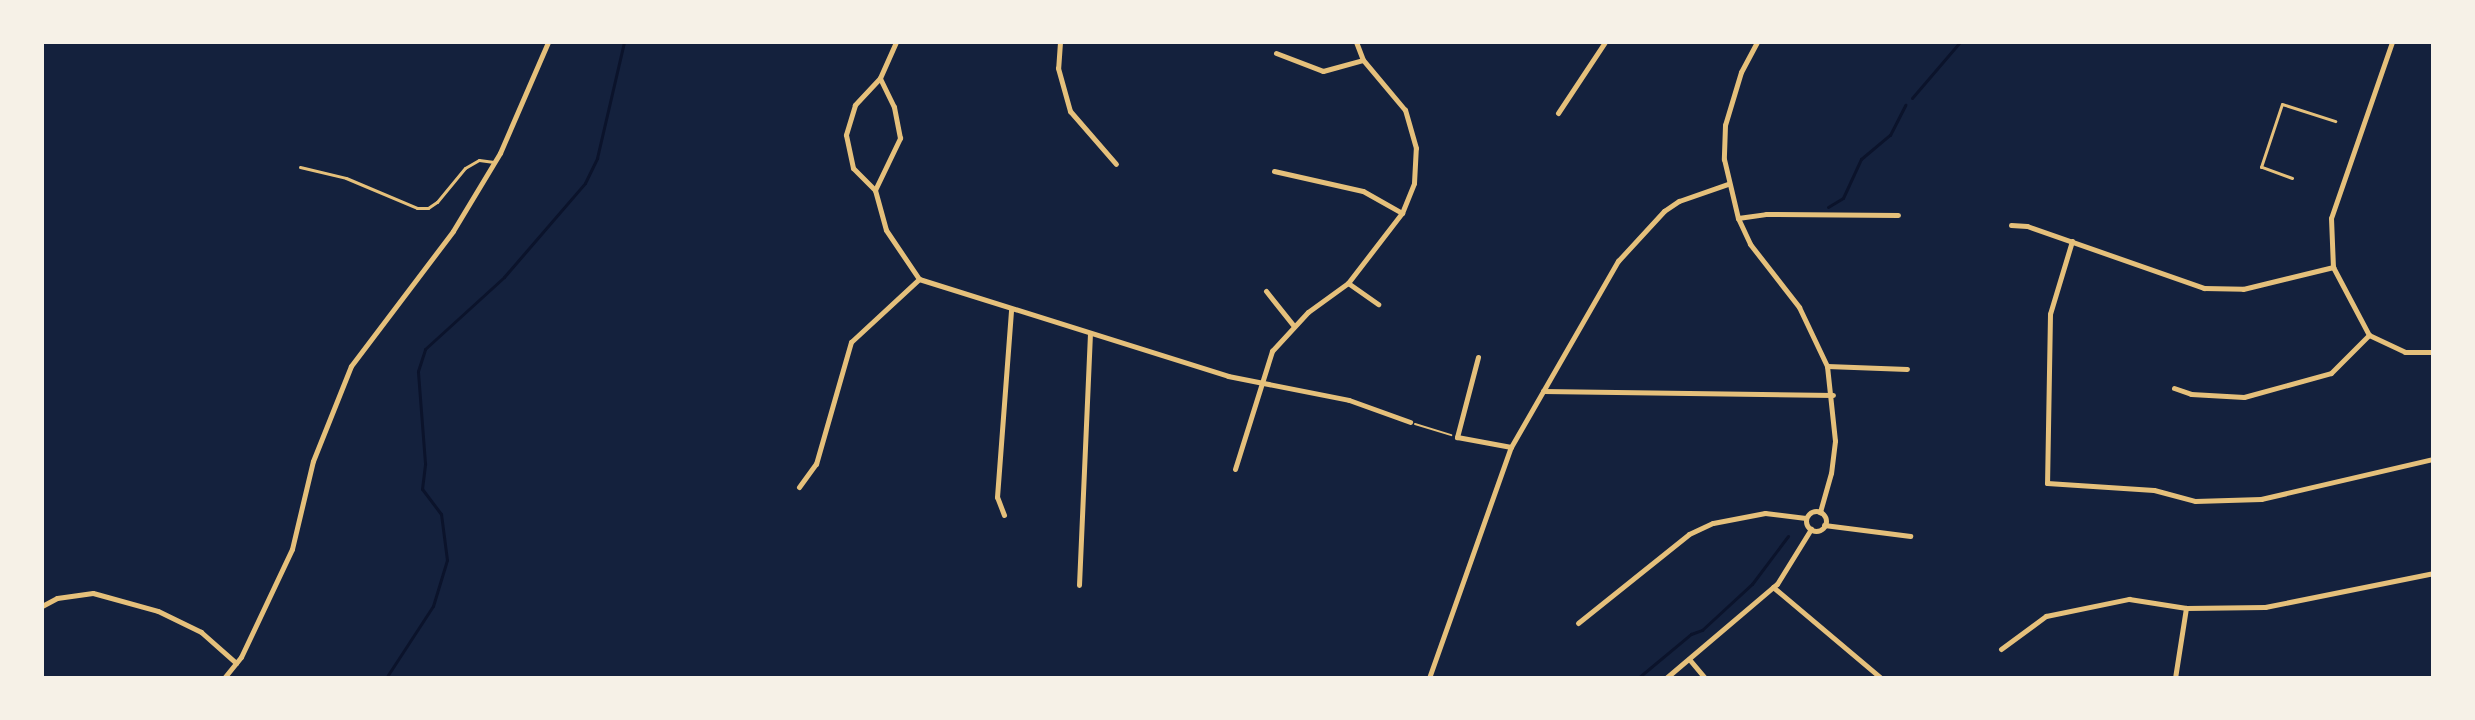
<!DOCTYPE html>
<html>
<head>
<meta charset="utf-8">
<style>
	body { margin:0 }
	#map { position:relative; width:2475px; height:720px; overflow:hidden; background:#14213d; font-family:"Crimson Pro",serif }
	div>[style] { position:absolute }
	[style*='--x'] { left:calc(var(--x)*1px); top:calc(var(--y)*1px); width:calc(var(--w)*1px); rotate:calc(var(--a)*1deg) }
	.stream>* { height:3px; margin:-1.5px; padding:0 1.5px; transform-origin:1.5px; border-radius:1.5px; background:#0b132b }
	.path>* { height:2px; margin:-1px; padding:0 1px; transform-origin:1px; border-radius:1px; background:#e5c07b }
	.service>* { height:3px; margin:-1.5px; padding:0 1.5px; transform-origin:1.5px; border-radius:1.5px; background:#e5c07b }
	.minor>* { height:5px; margin:-2.5px; padding:0 2.5px; transform-origin:2.5px; border-radius:2.5px; background:#e5c07b }
	.minor>.ring { margin:-2.5px; padding:0; box-sizing:content-box; background:none; border:5px solid #e5c07b; border-radius:50% }
	span { translate:-50% -50%; white-space:nowrap; text-align:center; line-height:1.15; -webkit-text-stroke:6px #f6f1e7; paint-order:stroke }
	.frame { position:absolute; inset:0; border:44px solid #f6f1e7; pointer-events:none }
</style>
</head>
<body>
<div id="map">
	<div class="stream">
		<i style="--x:1912;--y:98;--w:74;--a:-49.4"></i>
		<i style="--x:1828;--y:207;--w:17;--a:-31"></i>
		<i style="--x:1843;--y:198;--w:43;--a:-65.2"></i>
		<i style="--x:1861;--y:159;--w:38;--a:-40"></i>
		<i style="--x:1890;--y:135;--w:34;--a:-63"></i>
		<i style="--x:386;--y:678;--w:86;--a:-56.9"></i>
		<i style="--x:433;--y:606;--w:48;--a:-73.1"></i>
		<i style="--x:447;--y:560;--w:46;--a:-97.4"></i>
		<i style="--x:441;--y:514;--w:31;--a:-127"></i>
		<i style="--x:422;--y:489;--w:26;--a:-83"></i>
		<i style="--x:425;--y:463;--w:92;--a:-94.4"></i>
		<i style="--x:418;--y:371;--w:23;--a:-72"></i>
		<i style="--x:425;--y:349;--w:107;--a:-42.3"></i>
		<i style="--x:504;--y:277;--w:124;--a:-49.2"></i>
		<i style="--x:585;--y:183;--w:28;--a:-64"></i>
		<i style="--x:597;--y:158;--w:119;--a:-76.9"></i>
		<i style="--x:1638;--y:678;--w:69;--a:-39.7"></i>
		<i style="--x:1691;--y:634;--w:12;--a:-20"></i>
		<i style="--x:1702;--y:630;--w:68;--a:-42.6"></i>
		<i style="--x:1752;--y:584;--w:60;--a:-53.1"></i>
	</div>
	<div class="path">
		<i style="--x:1415;--y:424;--w:38;--a:17"></i>
	</div>
	<div class="service">
		<i style="--x:300;--y:167;--w:47;--a:13.4"></i>
		<i style="--x:346;--y:178;--w:77;--a:22.9"></i>
		<i style="--x:417;--y:208;--w:11;--a:0"></i>
		<i style="--x:428;--y:208;--w:11;--a:-34"></i>
		<i style="--x:437;--y:202;--w:44;--a:-50.5"></i>
		<i style="--x:465;--y:168;--w:16;--a:-30"></i>
		<i style="--x:479;--y:160;--w:15;--a:8"></i>
		<i style="--x:2292;--y:178;--w:33;--a:-160"></i>
		<i style="--x:2261;--y:167;--w:66;--a:-71.6"></i>
		<i style="--x:2282;--y:104;--w:56;--a:17.8"></i>
	</div>
	<div class="minor">
		<i style="--x:896;--y:42;--w:39;--a:114"></i>
		<i style="--x:880;--y:78;--w:37;--a:133"></i>
		<i style="--x:855;--y:105;--w:31;--a:107"></i>
		<i style="--x:846;--y:135;--w:34;--a:78"></i>
		<i style="--x:853;--y:168;--w:31;--a:45"></i>
		<i style="--x:875;--y:190;--w:41;--a:74.6"></i>
		<i style="--x:886;--y:230;--w:59;--a:56"></i>
		<i style="--x:919;--y:279;--w:324;--a:17.4"></i>
		<i style="--x:1228;--y:376;--w:123;--a:11.2"></i>
		<i style="--x:1349;--y:400;--w:65;--a:19.8"></i>
		<i style="--x:1060;--y:42;--w:26;--a:94"></i>
		<i style="--x:1058;--y:68;--w:45;--a:74.4"></i>
		<i style="--x:1070;--y:111;--w:70;--a:49"></i>
		<i style="--x:1757;--y:42;--w:34;--a:118"></i>
		<i style="--x:1741;--y:72;--w:55;--a:106.8"></i>
		<i style="--x:1725;--y:125;--w:34;--a:92"></i>
		<i style="--x:1724;--y:159;--w:61;--a:76.7"></i>
		<i style="--x:1738;--y:218;--w:29;--a:65"></i>
		<i style="--x:1750;--y:244;--w:80;--a:52.1"></i>
		<i style="--x:1799;--y:307;--w:65;--a:64.6"></i>
		<i style="--x:1827;--y:366;--w:75;--a:83.9"></i>
		<i style="--x:1835;--y:441;--w:32;--a:97"></i>
		<i style="--x:1831;--y:473;--w:41;--a:105.8"></i>
		<i style="--x:2392;--y:42;--w:186;--a:109.1"></i>
		<i style="--x:2331;--y:218;--w:49;--a:87.7"></i>
		<i style="--x:2333;--y:267;--w:77;--a:62.1"></i>
		<i style="--x:2369;--y:335;--w:40;--a:25"></i>
		<i style="--x:2405;--y:352;--w:28;--a:0"></i>
		<i style="--x:1276;--y:53;--w:50;--a:21"></i>
		<i style="--x:1323;--y:71;--w:41;--a:-15.4"></i>
		<i style="--x:1558;--y:113;--w:85;--a:-56.5"></i>
		<i style="--x:1274;--y:171;--w:91;--a:12.7"></i>
		<i style="--x:1363;--y:191;--w:45;--a:29.4"></i>
		<i style="--x:875;--y:190;--w:58;--a:-64.3"></i>
		<i style="--x:900;--y:138;--w:32;--a:-101"></i>
		<i style="--x:894;--y:107;--w:32;--a:-116"></i>
		<i style="--x:1738;--y:218;--w:28;--a:-8"></i>
		<i style="--x:1766;--y:214;--w:132;--a:0.4"></i>
		<i style="--x:2011;--y:225;--w:16;--a:4"></i>
		<i style="--x:2027;--y:226;--w:188;--a:19.3"></i>
		<i style="--x:2204;--y:288;--w:39;--a:1"></i>
		<i style="--x:2243;--y:289;--w:93;--a:-13.7"></i>
		<i style="--x:2072;--y:241;--w:76;--a:106.8"></i>
		<i style="--x:2050;--y:314;--w:169;--a:91"></i>
		<i style="--x:2047;--y:483;--w:107;--a:3.7"></i>
		<i style="--x:2154;--y:490;--w:42;--a:15"></i>
		<i style="--x:2195;--y:501;--w:66;--a:-1.7"></i>
		<i style="--x:2261;--y:499;--w:177;--a:-13.1"></i>
		<i style="--x:1348;--y:283;--w:37;--a:35"></i>
		<i style="--x:1266;--y:291;--w:43;--a:51.5"></i>
		<i style="--x:1478;--y:357;--w:83;--a:104.7"></i>
		<i style="--x:1457;--y:437;--w:55;--a:10.5"></i>
		<i style="--x:1827;--y:366;--w:80;--a:2.1"></i>
		<i style="--x:2174;--y:388;--w:18;--a:19"></i>
		<i style="--x:2191;--y:394;--w:53;--a:3.2"></i>
		<i style="--x:2244;--y:397;--w:90;--a:-15.4"></i>
		<i style="--x:2331;--y:373;--w:54;--a:-45"></i>
		<i style="--x:1543;--y:391;--w:290;--a:0.8"></i>
		<i style="--x:1235;--y:469;--w:124;--a:-72.6"></i>
		<i style="--x:1272;--y:351;--w:53;--a:-47.3"></i>
		<i style="--x:1308;--y:312;--w:49;--a:-35.9"></i>
		<i style="--x:1348;--y:283;--w:88;--a:-52.4"></i>
		<i style="--x:1402;--y:213;--w:32;--a:-68"></i>
		<i style="--x:1414;--y:183;--w:35;--a:-87"></i>
		<i style="--x:1416;--y:148;--w:40;--a:-106"></i>
		<i style="--x:1405;--y:110;--w:65;--a:-130"></i>
		<i style="--x:1363;--y:60;--w:19;--a:-111"></i>
		<i style="--x:799;--y:487;--w:29;--a:-54"></i>
		<i style="--x:816;--y:464;--w:127;--a:-74"></i>
		<i style="--x:851;--y:342;--w:93;--a:-42.8"></i>
		<i class="ring" style="left:1806px;top:511px;width:15px;height:15px"></i>
		<i style="--x:1004;--y:515;--w:19;--a:-111"></i>
		<i style="--x:997;--y:497;--w:188;--a:-85.7"></i>
		<i style="--x:1824;--y:525;--w:87;--a:7.3"></i>
		<i style="--x:1079;--y:585;--w:251;--a:-87.5"></i>
		<i style="--x:1773;--y:587;--w:141;--a:40.1"></i>
		<i style="--x:42;--y:606;--w:17;--a:-28"></i>
		<i style="--x:57;--y:598;--w:36;--a:-8"></i>
		<i style="--x:93;--y:593;--w:67;--a:15.5"></i>
		<i style="--x:158;--y:611;--w:48;--a:26"></i>
		<i style="--x:201;--y:632;--w:47;--a:41.5"></i>
		<i style="--x:1578;--y:623;--w:142;--a:-38.7"></i>
		<i style="--x:1689;--y:534;--w:26;--a:-25"></i>
		<i style="--x:1713;--y:523;--w:53;--a:-10.9"></i>
		<i style="--x:1765;--y:513;--w:41;--a:7"></i>
		<i style="--x:2001;--y:649;--w:56;--a:-36.3"></i>
		<i style="--x:2046;--y:616;--w:85;--a:-11.6"></i>
		<i style="--x:2129;--y:599;--w:58;--a:9"></i>
		<i style="--x:2186;--y:608;--w:79;--a:-0.7"></i>
		<i style="--x:2265;--y:607;--w:171;--a:-11.4"></i>
		<i style="--x:1689;--y:659;--w:25;--a:50"></i>
		<i style="--x:224;--y:678;--w:27;--a:-51"></i>
		<i style="--x:241;--y:657;--w:119;--a:-64.7"></i>
		<i style="--x:292;--y:549;--w:90;--a:-76.6"></i>
		<i style="--x:313;--y:461;--w:102;--a:-68.2"></i>
		<i style="--x:351;--y:366;--w:169;--a:-52.9"></i>
		<i style="--x:453;--y:231;--w:91;--a:-58.9"></i>
		<i style="--x:500;--y:153;--w:121;--a:-66.6"></i>
		<i style="--x:1429;--y:678;--w:245;--a:-70.5"></i>
		<i style="--x:1511;--y:447;--w:215;--a:-60.1"></i>
		<i style="--x:1618;--y:261;--w:68;--a:-47.4"></i>
		<i style="--x:1664;--y:211;--w:18;--a:-34"></i>
		<i style="--x:1679;--y:201;--w:52;--a:-19.1"></i>
		<i style="--x:1666;--y:678;--w:145;--a:-40.3"></i>
		<i style="--x:1777;--y:584;--w:65;--a:-58.3"></i>
		<i style="--x:2175;--y:678;--w:71;--a:-81.1"></i>
	</div>
	<div class="frame"></div>
</div>
</body>
</html>
